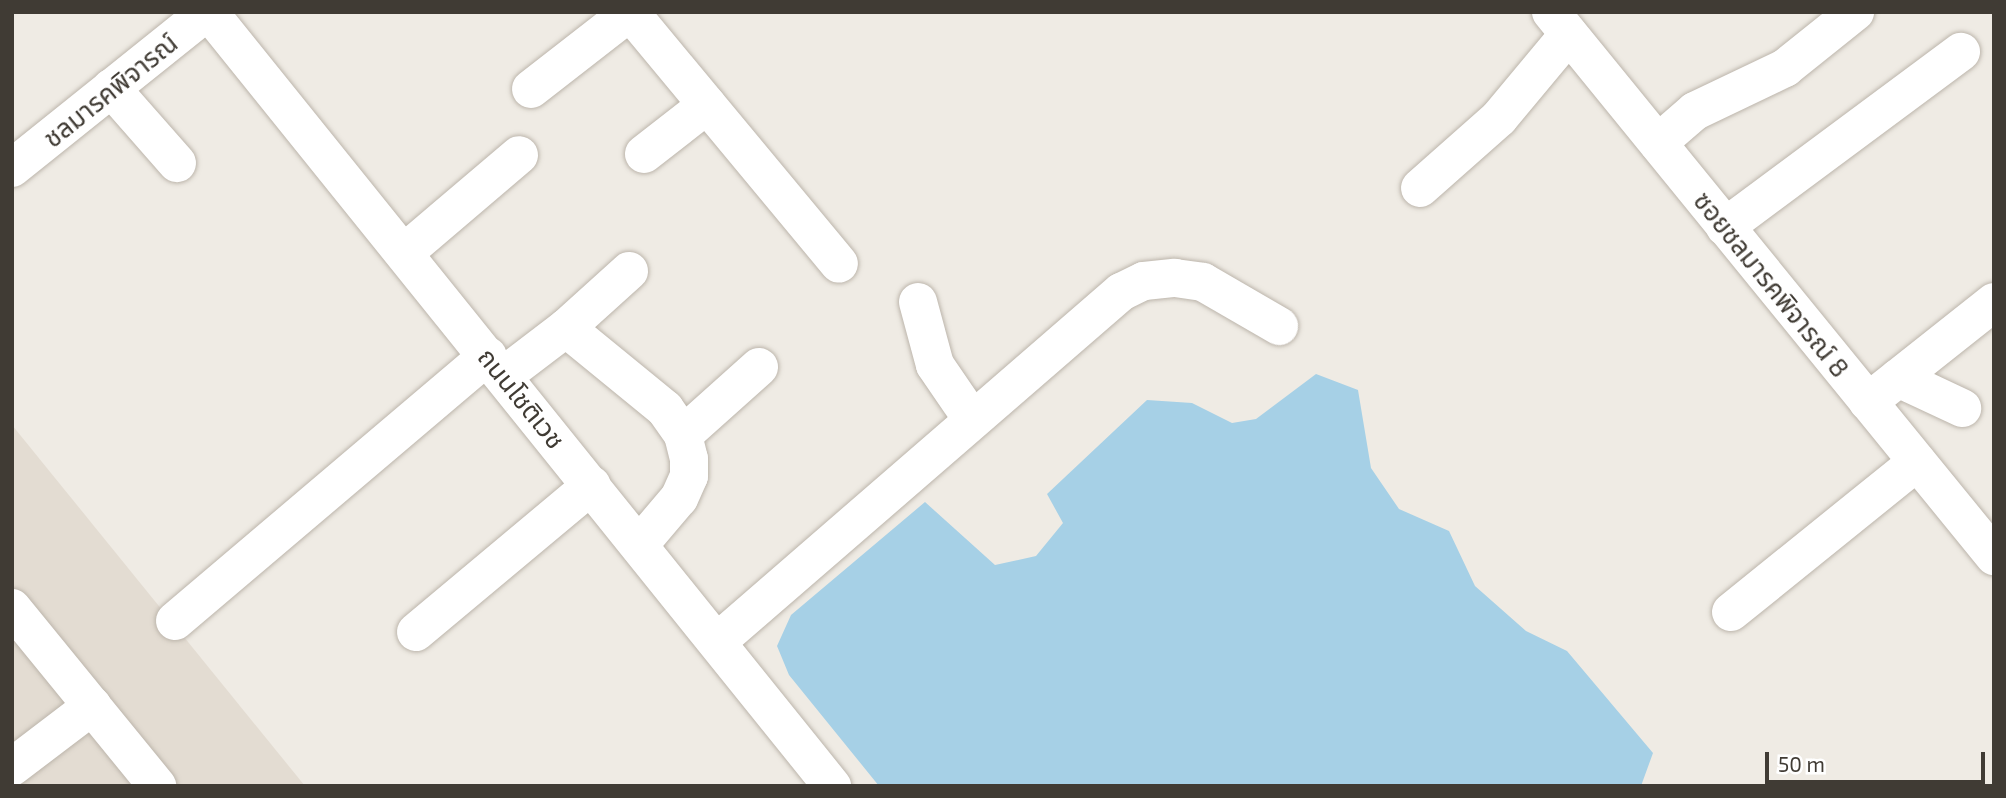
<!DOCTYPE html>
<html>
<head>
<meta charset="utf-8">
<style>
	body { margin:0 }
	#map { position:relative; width:2006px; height:798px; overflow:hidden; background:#efebe4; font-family:"Exo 2","Noto Sans Thai",sans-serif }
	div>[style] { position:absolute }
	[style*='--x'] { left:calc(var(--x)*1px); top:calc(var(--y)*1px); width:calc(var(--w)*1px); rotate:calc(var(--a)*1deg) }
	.residential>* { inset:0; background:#e3dcd2 }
	.water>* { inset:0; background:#a6d0e6 }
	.roads { filter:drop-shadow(0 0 2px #bcb5ab) drop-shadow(0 0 2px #bcb5ab) }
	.minor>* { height:38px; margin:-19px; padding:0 19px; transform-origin:19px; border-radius:19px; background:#fff }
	span { translate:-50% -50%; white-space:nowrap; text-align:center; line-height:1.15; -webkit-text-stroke:5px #fff; paint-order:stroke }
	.street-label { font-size:26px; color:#403b34 }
	.frame { position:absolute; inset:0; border:14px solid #403b34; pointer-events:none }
	.scale { position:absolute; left:1765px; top:752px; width:220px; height:32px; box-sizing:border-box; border:4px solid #403b34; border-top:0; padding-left:9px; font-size:21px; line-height:24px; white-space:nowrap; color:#403b34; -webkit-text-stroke:5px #fff; paint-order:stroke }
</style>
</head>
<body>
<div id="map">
	<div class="residential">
		<i style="clip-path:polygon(12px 425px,305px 786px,12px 786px)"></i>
	</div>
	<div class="water">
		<i style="clip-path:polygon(1316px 374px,1358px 390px,1371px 468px,1399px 509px,1449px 531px,1475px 586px,1526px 631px,1567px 651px,1653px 753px,1641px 786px,879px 786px,789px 675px,777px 646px,791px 615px,925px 502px,995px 565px,1036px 556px,1063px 523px,1047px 494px,1147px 400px,1192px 403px,1232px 423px,1256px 419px)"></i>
	</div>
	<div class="roads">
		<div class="minor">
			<i style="--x:209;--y:12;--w:994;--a:51.17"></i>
			<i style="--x:630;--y:12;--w:327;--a:50.3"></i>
			<i style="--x:1551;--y:12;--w:702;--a:50.84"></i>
			<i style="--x:111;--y:88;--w:100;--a:48.7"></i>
			<i style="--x:531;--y:89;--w:125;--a:-37.9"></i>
			<i style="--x:1658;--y:143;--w:49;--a:-40.9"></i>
			<i style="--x:1695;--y:111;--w:100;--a:-25.5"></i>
			<i style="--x:1785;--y:68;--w:90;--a:-38.7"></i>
			<i style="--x:644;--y:154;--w:80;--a:-37.9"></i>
			<i style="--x:12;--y:168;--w:250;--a:-38.7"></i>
			<i style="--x:1420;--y:188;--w:106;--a:-41.5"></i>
			<i style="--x:1499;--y:118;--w:109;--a:-50.2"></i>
			<i style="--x:1725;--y:227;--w:294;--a:-36.6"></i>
			<i style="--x:404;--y:253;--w:151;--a:-40.4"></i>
			<i style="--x:918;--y:302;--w:65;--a:74.9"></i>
			<i style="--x:935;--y:365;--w:65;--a:55.6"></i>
			<i style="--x:566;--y:328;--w:85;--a:-42.1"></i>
			<i style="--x:503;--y:376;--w:79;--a:-37.3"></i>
			<i style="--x:566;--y:328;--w:128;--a:39.3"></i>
			<i style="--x:665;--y:409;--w:32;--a:55"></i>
			<i style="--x:683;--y:435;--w:25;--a:76"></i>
			<i style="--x:689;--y:459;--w:17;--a:90"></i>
			<i style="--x:689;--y:476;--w:24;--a:114"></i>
			<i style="--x:679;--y:498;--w:60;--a:130.3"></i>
			<i style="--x:1898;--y:378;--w:71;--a:25.1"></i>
			<i style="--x:1868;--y:402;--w:161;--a:-38.4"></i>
			<i style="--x:683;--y:435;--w:102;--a:-41.8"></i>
			<i style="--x:12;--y:608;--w:230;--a:50.8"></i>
			<i style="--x:1731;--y:612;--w:239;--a:-38.9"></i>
			<i style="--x:175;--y:621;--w:410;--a:-40.3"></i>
			<i style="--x:416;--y:632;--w:229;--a:-39.9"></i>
			<i style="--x:717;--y:642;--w:535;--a:-40.9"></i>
			<i style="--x:1121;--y:292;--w:25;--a:-26"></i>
			<i style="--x:1144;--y:281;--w:31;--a:-6"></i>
			<i style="--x:1175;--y:278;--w:28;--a:8"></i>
			<i style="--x:1203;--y:282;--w:88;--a:30.1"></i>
			<i style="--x:12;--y:767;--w:101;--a:-37.3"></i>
		</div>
	</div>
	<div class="street-label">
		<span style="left:110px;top:90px;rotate:-39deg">ชลมารคพิจารณ์</span>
		<span style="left:1772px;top:284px;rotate:51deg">ซอยชลมารคพิจารณ์ 8</span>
		<span style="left:522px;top:398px;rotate:51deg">ถนนโชติเวช</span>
	</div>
	<div class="frame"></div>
	<div class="scale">50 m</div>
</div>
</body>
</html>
